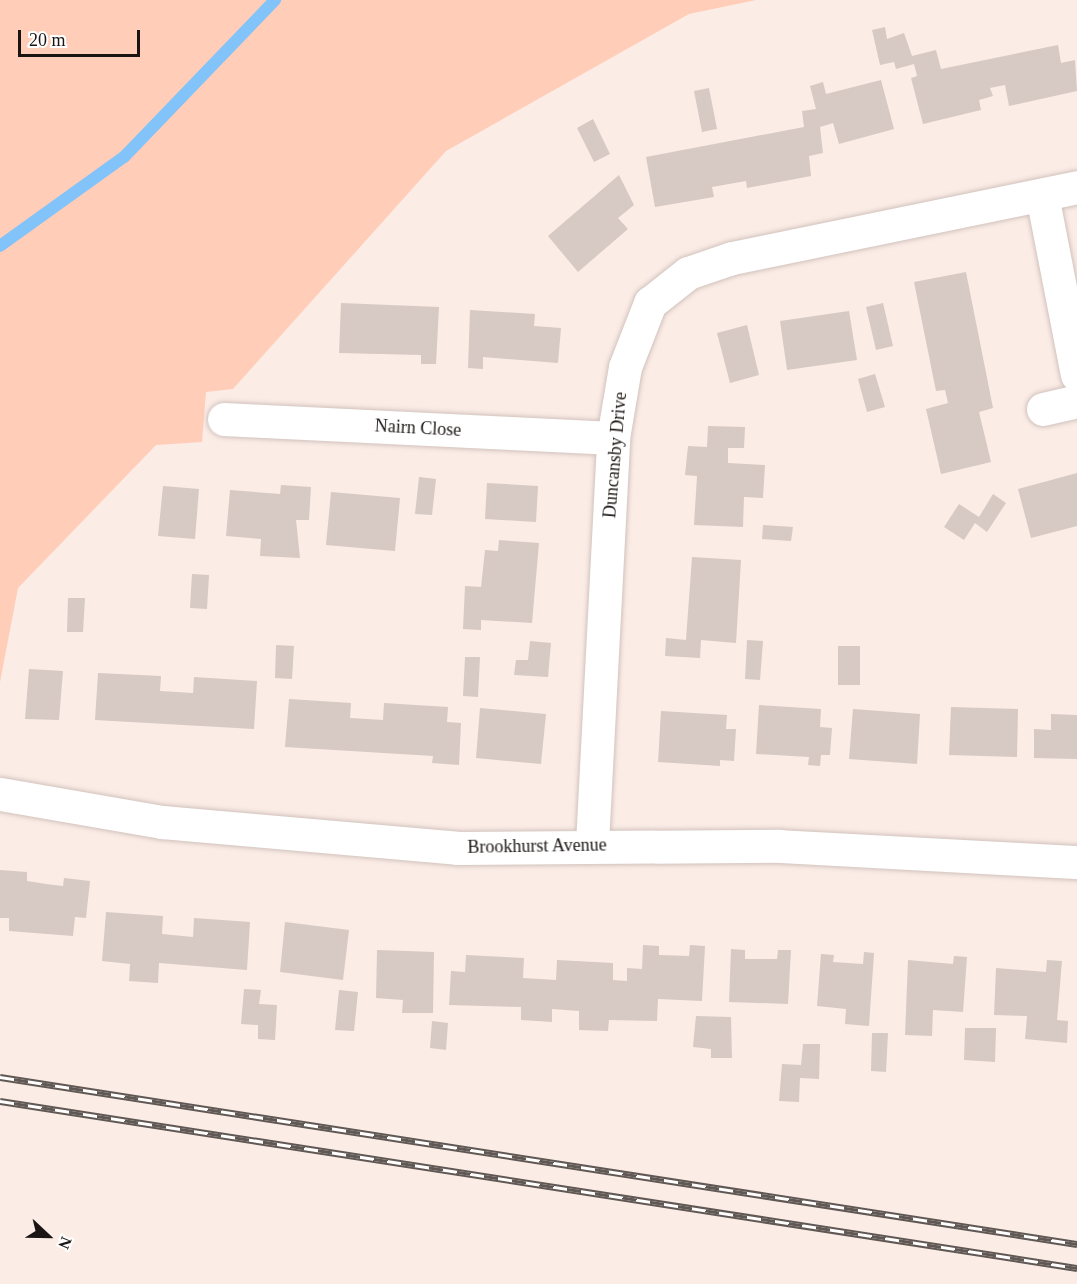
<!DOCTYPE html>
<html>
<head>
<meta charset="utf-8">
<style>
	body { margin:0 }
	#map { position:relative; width:1077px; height:1284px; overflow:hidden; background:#fbece6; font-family:"Times New Roman",serif }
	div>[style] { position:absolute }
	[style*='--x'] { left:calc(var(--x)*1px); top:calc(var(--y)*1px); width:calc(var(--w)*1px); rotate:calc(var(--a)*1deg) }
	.green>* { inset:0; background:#ffcdb8 }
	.stream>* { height:12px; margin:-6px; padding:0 6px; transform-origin:6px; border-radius:6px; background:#82c3f9 }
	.building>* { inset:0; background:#d7c9c3 }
	.roads { filter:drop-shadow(0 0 2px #d1c2bd) drop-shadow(0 0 2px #d1c2bd) }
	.street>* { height:33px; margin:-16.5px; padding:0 16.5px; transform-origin:16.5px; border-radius:16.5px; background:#fff }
	.rail>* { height:7px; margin-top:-3.5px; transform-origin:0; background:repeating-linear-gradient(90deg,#fff 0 14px,#605854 0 28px); box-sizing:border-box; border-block:2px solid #605854 }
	span { translate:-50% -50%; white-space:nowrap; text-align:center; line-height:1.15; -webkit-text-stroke:4.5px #fff; paint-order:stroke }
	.street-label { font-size:18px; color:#1a1513 }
	.north { position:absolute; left:18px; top:1206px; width:60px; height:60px; -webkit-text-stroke:4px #fff; paint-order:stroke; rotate:112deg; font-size:16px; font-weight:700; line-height:24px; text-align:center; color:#1a1513 }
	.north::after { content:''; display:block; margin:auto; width:21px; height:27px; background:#1a1513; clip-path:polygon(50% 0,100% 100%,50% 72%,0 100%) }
	.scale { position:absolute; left:18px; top:30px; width:122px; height:27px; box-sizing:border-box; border:3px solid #1a1513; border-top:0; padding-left:8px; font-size:18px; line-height:21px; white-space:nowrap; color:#1a1513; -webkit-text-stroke:4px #fff; paint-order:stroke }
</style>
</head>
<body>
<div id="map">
	<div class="green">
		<i style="clip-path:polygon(0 0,756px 0,689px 14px,446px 151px,233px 389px,206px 392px,202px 442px,156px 445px,18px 588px,0 682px)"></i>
	</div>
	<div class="stream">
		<i style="--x:0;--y:246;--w:153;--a:-35.7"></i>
		<i style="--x:124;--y:157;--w:218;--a:-46.1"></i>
	</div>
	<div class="building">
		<i style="clip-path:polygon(885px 27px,887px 39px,904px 33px,912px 56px,936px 50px,941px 69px,1058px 45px,1061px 63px,1075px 60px,1077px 91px,1009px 106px,1005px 85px,990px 88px,993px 96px,979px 100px,981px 110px,923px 124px,911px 78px,917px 76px,914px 64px,896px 69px,894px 62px,880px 65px,872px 30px)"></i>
		<i style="clip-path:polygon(881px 80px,894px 129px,839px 144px,833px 123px,820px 127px,823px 153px,809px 156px,811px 176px,747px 188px,746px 181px,712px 187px,714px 197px,655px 207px,646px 157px,804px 127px,802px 111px,816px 109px,810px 86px,823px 82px,826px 94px)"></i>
		<i style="clip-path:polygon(709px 88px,717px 129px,702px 132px,694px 91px)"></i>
		<i style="clip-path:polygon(593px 119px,610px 154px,594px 162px,577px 128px)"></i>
		<i style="clip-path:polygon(619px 175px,634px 205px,618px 218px,628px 229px,578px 272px,548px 236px)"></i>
		<i style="clip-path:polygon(966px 272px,993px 408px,979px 412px,991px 462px,941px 474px,926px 409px,948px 403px,945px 390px,936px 391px,914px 282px)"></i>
		<i style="clip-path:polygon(341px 303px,439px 307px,436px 364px,421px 364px,421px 355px,339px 353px)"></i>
		<i style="clip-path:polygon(883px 303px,893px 346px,876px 350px,866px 307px)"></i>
		<i style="clip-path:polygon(470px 310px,535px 314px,534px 326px,561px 328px,558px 363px,483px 357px,483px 369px,468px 368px)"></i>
		<i style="clip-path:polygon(849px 311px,857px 360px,787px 370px,780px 321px)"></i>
		<i style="clip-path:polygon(747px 325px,759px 375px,730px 383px,717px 333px)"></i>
		<i style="clip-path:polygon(875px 374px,885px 407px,867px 412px,858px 379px)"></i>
		<i style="clip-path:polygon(708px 426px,745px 427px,744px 448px,728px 448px,728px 463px,765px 465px,763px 498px,744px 497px,743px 527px,694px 525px,697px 476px,685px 475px,688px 446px,707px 447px)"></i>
		<i style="clip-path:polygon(1077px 473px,1077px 526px,1031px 538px,1018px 489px)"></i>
		<i style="clip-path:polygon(419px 477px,436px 479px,432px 515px,415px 514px)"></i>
		<i style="clip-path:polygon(487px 483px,538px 486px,536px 522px,485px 519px)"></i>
		<i style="clip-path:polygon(281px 485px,311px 487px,309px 520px,296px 520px,300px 558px,260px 556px,261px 539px,226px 536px,230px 490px,280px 494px)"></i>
		<i style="clip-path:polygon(163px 486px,199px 489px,195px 539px,158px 536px)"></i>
		<i style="clip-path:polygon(331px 492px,400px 498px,395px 551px,326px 545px)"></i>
		<i style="clip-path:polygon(993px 494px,1006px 503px,987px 532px,975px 523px,964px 540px,944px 527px,959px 504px,979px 517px)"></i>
		<i style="clip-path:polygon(763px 525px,793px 527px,791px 541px,762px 539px)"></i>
		<i style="clip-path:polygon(499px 540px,539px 543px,532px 623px,481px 620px,481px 630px,463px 629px,465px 586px,481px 587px,485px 550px,498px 551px)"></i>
		<i style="clip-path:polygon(692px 557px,741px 560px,736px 643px,701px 640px,700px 658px,665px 656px,666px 638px,686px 640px)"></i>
		<i style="clip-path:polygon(192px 574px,209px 575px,207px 609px,190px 608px)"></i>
		<i style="clip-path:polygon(68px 598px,85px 598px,83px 632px,67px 632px)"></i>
		<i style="clip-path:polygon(747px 640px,763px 641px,760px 680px,745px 679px)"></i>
		<i style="clip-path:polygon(530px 641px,551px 643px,548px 677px,514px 675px,516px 660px,528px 660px)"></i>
		<i style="clip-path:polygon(276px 645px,294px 646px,292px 679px,275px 678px)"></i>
		<i style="clip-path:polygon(838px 646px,860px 646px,860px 685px,838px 685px)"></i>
		<i style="clip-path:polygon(465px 657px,480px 657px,478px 697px,463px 696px)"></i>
		<i style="clip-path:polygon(29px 669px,63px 671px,59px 720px,25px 719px)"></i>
		<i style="clip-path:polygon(98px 673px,161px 676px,160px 691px,193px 693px,194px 677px,257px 681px,254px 729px,95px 720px)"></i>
		<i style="clip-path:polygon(289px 699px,351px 703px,350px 718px,367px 719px,383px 720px,384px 703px,448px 707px,447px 722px,461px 723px,459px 765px,432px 763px,433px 756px,285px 747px)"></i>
		<i style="clip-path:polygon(759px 705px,821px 709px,820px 727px,832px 728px,830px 755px,821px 755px,820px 766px,808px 765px,809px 757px,756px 754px)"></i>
		<i style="clip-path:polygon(951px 707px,1018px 709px,1017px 757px,949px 755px)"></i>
		<i style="clip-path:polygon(480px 708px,546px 714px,541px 764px,476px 758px)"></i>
		<i style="clip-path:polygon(853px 709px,920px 714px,917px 764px,849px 759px)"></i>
		<i style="clip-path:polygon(661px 711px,727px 715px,726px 729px,736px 729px,734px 761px,720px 760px,720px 766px,658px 762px)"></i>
		<i style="clip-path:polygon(1051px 714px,1077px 715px,1077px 759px,1034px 758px,1034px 729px,1051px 730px)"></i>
		<i style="clip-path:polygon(0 870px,27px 872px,27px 881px,46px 884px,63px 886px,64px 878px,90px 881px,86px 918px,75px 917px,73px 936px,9px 931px,9px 918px,0 918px)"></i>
		<i style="clip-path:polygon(106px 912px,163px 916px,162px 934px,193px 937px,194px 918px,250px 922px,247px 970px,159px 963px,158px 983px,129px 981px,130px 964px,102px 961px)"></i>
		<i style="clip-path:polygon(285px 922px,349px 930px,343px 980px,280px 972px)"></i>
		<i style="clip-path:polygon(643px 945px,659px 946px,659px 955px,689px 956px,690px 945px,705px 946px,702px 1001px,658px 999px,657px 1021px,609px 1020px,608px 1031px,579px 1030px,579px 1011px,552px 1009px,552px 1022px,521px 1020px,521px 1007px,449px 1005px,451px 971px,465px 972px,466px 955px,524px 958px,523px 978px,556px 980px,557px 960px,613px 963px,613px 980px,627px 981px,627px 968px,642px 969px)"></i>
		<i style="clip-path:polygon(731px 949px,745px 950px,745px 959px,777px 959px,778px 950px,791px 950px,788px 1004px,729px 1002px)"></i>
		<i style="clip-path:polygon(377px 950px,434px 952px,433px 1013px,402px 1013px,403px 1000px,376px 998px)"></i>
		<i style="clip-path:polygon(864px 952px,874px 953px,869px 1026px,845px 1024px,846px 1009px,817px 1006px,821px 954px,834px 955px,833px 962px,863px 964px)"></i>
		<i style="clip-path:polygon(954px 956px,967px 957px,963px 1012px,933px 1010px,932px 1036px,905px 1035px,908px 960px,953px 964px)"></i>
		<i style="clip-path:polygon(1047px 960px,1062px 961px,1057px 1020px,1068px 1021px,1067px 1043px,1025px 1039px,1027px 1016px,994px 1015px,996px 968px,1046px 972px)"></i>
		<i style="clip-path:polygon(244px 989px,261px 990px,259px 1004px,277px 1005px,275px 1040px,258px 1039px,258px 1025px,241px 1024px)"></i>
		<i style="clip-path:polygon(339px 990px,358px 992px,354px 1031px,335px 1030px)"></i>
		<i style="clip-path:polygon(696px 1016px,731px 1017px,732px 1058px,711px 1058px,711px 1049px,693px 1047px)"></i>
		<i style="clip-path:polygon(432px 1021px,448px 1023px,446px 1050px,430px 1048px)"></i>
		<i style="clip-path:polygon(965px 1028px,996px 1028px,995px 1062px,964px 1060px)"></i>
		<i style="clip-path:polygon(872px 1033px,888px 1033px,886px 1072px,871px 1071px)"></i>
		<i style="clip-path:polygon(803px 1044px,820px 1044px,819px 1079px,800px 1078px,799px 1102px,779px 1101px,782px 1064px,801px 1065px)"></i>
	</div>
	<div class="roads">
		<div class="street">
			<i style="--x:1042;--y:195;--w:183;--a:79"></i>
			<i style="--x:1043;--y:409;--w:35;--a:-13"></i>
			<i style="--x:224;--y:419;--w:389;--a:2.8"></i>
			<i style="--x:0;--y:794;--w:164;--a:9.8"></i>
			<i style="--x:162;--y:822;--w:296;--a:5"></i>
			<i style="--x:457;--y:848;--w:322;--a:-0.4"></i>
			<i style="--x:779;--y:846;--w:298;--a:3.1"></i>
			<i style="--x:592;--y:844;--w:407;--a:-87"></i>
			<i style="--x:613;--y:438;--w:72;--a:-80.4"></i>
			<i style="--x:625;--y:367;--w:69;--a:-68.7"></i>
			<i style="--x:650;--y:303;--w:48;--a:-38.3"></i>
			<i style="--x:688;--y:273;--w:46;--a:-18.8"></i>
			<i style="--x:732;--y:258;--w:352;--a:-11.6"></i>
		</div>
	</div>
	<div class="rail">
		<i style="--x:0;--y:1077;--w:1090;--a:8.81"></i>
		<i style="--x:0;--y:1101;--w:1090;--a:8.81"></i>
	</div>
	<div class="street-label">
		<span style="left:418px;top:428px;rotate:3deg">Nairn Close</span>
		<span style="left:615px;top:455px;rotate:-85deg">Duncansby Drive</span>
		<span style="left:537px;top:846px;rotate:-1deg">Brookhurst Avenue</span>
	</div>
	<div class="north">N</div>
	<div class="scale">20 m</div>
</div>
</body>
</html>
